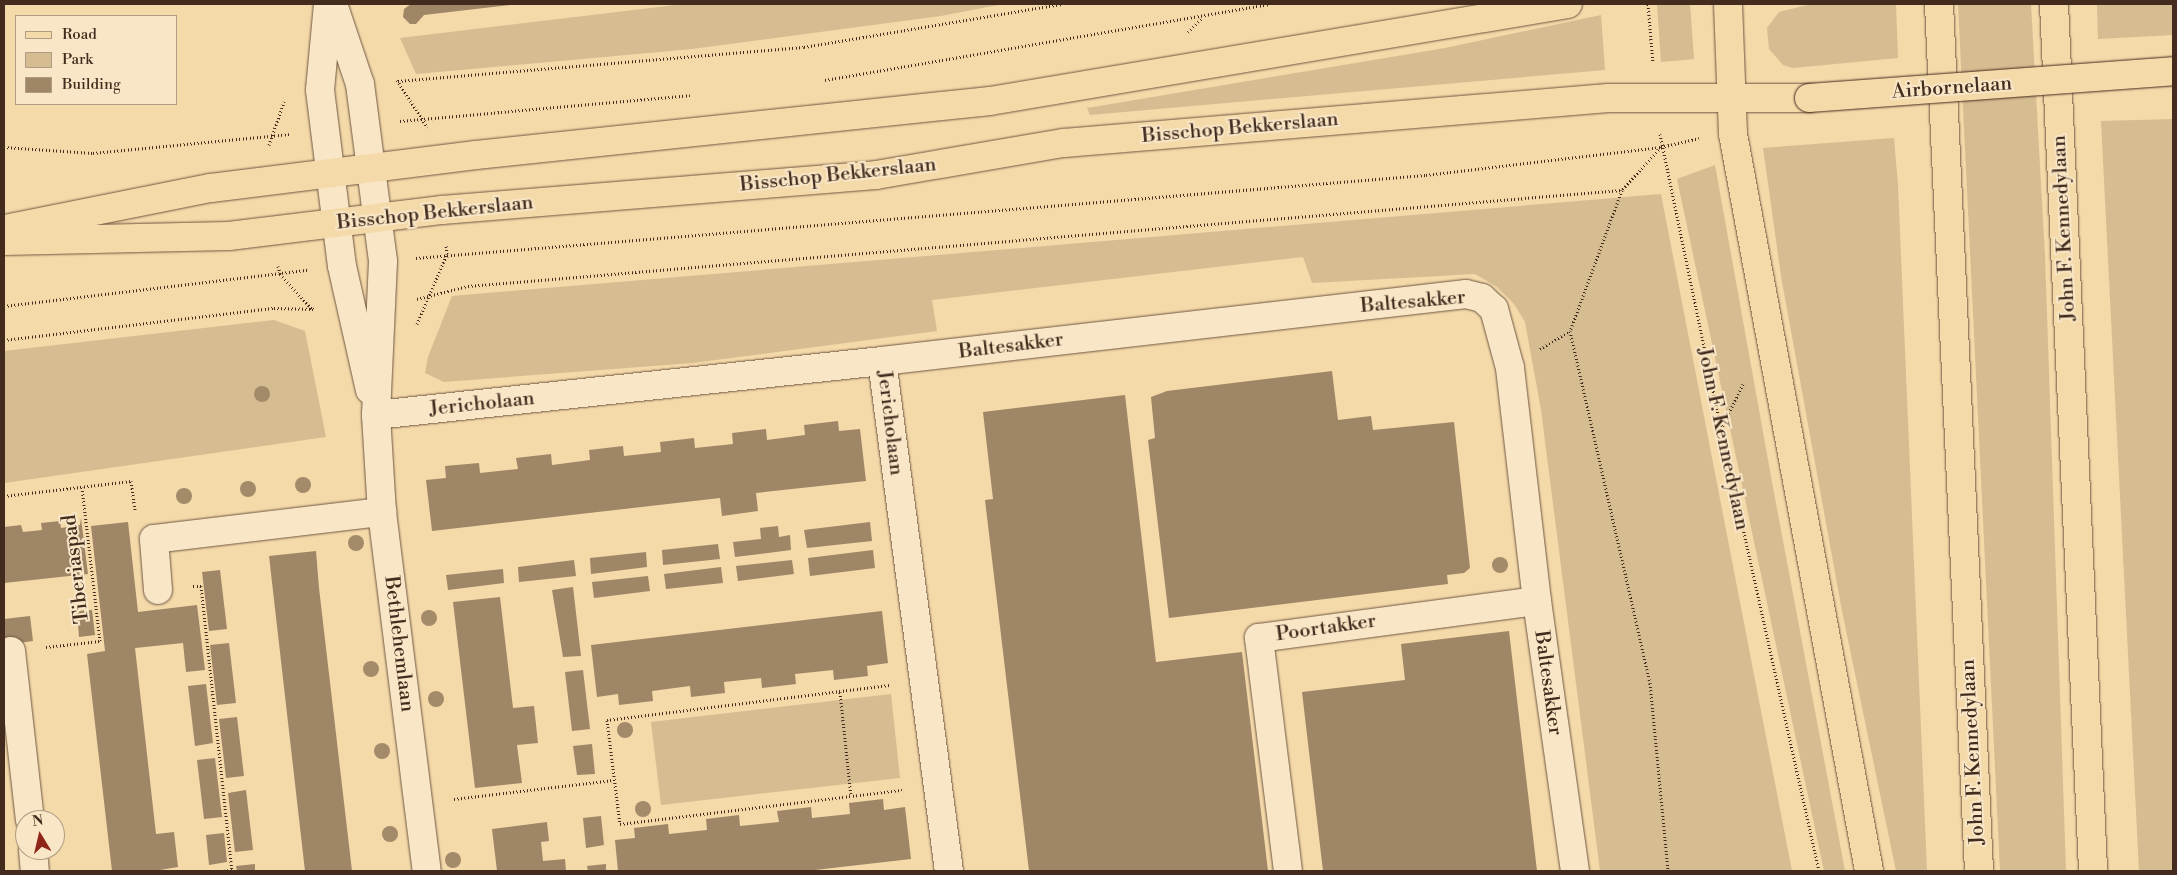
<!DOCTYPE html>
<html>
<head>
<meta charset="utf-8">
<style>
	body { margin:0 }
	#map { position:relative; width:2177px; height:875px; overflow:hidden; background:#f4d9a9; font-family:"Libre Bodoni",serif }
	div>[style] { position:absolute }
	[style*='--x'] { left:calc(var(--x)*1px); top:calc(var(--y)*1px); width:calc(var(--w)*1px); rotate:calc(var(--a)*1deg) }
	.green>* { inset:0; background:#d6bc91 }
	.building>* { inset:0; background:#9f8666 }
	.path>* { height:3px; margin-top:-1.5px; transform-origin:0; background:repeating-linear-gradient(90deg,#432c1e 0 1px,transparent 0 3.5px) }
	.roads { filter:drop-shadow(0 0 1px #6f5741) drop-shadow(0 0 1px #6f5741) }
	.minor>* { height:28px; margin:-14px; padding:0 14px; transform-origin:14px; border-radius:14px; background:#f8e6c7 }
	.major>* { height:28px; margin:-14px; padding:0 14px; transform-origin:14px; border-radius:14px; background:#f4d9a9 }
	.bridges { filter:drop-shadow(0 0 1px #432c1e) drop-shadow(0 0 1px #432c1e) }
	.major-bridge>* { height:28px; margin:-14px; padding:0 14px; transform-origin:14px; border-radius:14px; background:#f4d9a9 }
	.trees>* { width:16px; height:16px; margin:-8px; border-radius:50%; background:#a38a69 }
	span { translate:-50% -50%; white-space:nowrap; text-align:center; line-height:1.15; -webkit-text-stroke:4px #f8e6c7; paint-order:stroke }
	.street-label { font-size:20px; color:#432c1e }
	.frame { position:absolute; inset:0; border:5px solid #432c1e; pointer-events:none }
	.legend { position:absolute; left:15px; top:15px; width:162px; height:90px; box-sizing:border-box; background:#f8e6c7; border:1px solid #b09c83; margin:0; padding:6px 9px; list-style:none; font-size:15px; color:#432c1e }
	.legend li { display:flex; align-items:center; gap:10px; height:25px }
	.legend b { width:25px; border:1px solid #b09c83 }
	.north { position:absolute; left:15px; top:810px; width:50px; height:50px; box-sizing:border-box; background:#f8e6c7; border:1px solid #b09c83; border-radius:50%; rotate:351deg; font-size:14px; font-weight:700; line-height:20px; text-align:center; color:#432c1e }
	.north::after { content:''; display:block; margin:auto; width:18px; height:22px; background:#8f2418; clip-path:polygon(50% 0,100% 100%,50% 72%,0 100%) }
</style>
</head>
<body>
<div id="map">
	<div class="green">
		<i style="clip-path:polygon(684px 4px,1003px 4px,941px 16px,692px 49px,416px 74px,400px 38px)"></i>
		<i style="clip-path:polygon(1690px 4px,1694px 59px,1661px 62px,1657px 5px)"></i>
		<i style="clip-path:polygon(1811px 4px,1896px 4px,1898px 58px,1793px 68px,1783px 65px,1769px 49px,1767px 28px,1779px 12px)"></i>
		<i style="clip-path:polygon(1958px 4px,2031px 4px,2045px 256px,2066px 871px,2000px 871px)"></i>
		<i style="clip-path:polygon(2097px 4px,2173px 4px,2173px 35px,2098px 39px)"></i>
		<i style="clip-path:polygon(1601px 15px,1605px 70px,1090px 115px,1087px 108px,1445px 48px)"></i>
		<i style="clip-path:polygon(2173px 119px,2173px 871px,2139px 871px,2101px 121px)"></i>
		<i style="clip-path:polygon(1894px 138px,1898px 185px,1927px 871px,1896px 871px,1842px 611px,1781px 276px,1763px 148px)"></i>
		<i style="clip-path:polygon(1715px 165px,1772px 482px,1845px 871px,1824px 871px,1677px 179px)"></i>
		<i style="clip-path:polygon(1661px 194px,1792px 871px,1600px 871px,1541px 410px,1525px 322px,1514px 304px,1497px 287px,1475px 274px,1312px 283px,1303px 257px,932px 300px,937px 331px,693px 363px,444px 382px,425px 373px,428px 357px,452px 296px)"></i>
		<i style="clip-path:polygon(274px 320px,305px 331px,326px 437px,4px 483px,4px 351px)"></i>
		<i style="clip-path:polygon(891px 694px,900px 778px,661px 805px,651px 722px)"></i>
	</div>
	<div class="building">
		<i style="clip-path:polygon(411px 4px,510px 4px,510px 5px,424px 15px,416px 24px,410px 24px,403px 17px,404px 9px)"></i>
		<i style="clip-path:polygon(1332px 371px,1338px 420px,1371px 416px,1373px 430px,1454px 422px,1470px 568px,1464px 573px,1447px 575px,1448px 584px,1169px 618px,1148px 440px,1155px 438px,1151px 397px,1167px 391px)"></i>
		<i style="clip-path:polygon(1125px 395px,1156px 662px,1242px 652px,1268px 871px,1029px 871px,985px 500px,993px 499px,983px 412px)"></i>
		<i style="clip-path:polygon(838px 421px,839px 431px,860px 429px,866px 481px,756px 493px,758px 511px,722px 516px,720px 498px,432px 531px,426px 480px,446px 478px,445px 466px,479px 463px,480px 473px,518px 469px,516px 458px,551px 454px,552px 465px,590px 460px,589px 450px,623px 446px,624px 456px,661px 452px,660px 442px,694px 438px,695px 448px,733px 444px,732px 433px,766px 429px,767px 440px,805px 435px,804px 425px)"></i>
		<i style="clip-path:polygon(81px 518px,88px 574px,4px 583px,4px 527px,21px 525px,23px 532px,42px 530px,41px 523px,60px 521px,61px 528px,80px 525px)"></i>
		<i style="clip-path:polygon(128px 522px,138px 612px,197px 605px,205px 670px,186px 672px,183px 643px,135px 648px,156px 834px,174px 832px,178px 867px,154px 871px,112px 871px,87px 654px,105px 651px,91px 526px)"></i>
		<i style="clip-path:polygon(870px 522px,872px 541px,807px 548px,804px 530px)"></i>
		<i style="clip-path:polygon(778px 526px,779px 537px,790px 535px,791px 550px,735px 557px,733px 542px,761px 539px,760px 528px)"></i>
		<i style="clip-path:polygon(718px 544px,720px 559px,663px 565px,662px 550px)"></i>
		<i style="clip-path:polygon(873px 550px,875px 568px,810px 576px,808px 558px)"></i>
		<i style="clip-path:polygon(316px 551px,319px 588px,352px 871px,305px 871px,269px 556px)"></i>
		<i style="clip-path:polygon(646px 552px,647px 567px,591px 574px,590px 558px)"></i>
		<i style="clip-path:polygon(574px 560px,576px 576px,519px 582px,518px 567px)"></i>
		<i style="clip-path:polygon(792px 560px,794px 574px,738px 581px,736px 566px)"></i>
		<i style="clip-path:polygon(721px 567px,723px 583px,666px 589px,664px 574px)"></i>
		<i style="clip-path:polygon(503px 569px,504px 583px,448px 590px,446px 575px)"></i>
		<i style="clip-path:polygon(220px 570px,227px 629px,209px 631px,202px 572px)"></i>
		<i style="clip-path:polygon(648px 576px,650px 591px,594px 598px,592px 582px)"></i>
		<i style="clip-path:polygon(573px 587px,581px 656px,563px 657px,552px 590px)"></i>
		<i style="clip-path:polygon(500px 597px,513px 708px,534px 706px,538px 743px,517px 745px,522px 783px,475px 788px,453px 602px)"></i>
		<i style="clip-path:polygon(92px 610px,95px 635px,79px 637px,77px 611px)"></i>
		<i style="clip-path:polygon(882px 611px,888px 663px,867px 666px,868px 676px,834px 680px,833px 670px,795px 674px,796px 684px,762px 688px,761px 678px,724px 682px,725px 693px,691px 697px,690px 686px,652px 691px,653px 701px,619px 705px,618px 694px,597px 697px,591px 645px)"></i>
		<i style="clip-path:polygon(30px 616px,33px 641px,4px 645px,4px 619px)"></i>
		<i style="clip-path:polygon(1509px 631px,1537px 871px,1323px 871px,1302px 692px,1405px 680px,1401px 644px)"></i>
		<i style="clip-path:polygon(229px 643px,236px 703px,217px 705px,210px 645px)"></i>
		<i style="clip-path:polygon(583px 670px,590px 729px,572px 731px,565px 672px)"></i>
		<i style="clip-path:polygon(206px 684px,213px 743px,195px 746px,188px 686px)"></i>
		<i style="clip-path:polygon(237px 717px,244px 776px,226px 778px,219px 719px)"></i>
		<i style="clip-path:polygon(592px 744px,595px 774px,577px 775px,573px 746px)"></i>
		<i style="clip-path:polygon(215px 758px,222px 817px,204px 819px,197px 760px)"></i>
		<i style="clip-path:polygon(246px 790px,253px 850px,235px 852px,228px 793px)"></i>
		<i style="clip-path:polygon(883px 799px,884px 810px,905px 807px,911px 859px,806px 871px,618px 871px,615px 840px,635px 838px,634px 828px,668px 824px,669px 834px,707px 830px,706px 819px,739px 815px,740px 826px,760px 824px,779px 822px,777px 811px,811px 807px,812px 818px,850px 814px,849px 803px)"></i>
		<i style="clip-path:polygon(601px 816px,604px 845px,586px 848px,583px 818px)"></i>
		<i style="clip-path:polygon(547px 822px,549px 841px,541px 842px,543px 861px,565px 859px,566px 871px,497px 871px,492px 829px)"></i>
		<i style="clip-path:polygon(224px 833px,227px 862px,209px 865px,206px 835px)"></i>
		<i style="clip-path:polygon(255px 864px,255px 871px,237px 871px,236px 866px)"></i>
		<i style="clip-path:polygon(606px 864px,606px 871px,588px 871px,587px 866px)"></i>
	</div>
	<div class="path">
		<i style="--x:1648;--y:4;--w:59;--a:85.2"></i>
		<i style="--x:1188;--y:32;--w:21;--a:-45"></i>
		<i style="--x:397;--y:80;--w:56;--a:57.4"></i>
		<i style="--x:825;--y:80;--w:451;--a:-9.7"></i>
		<i style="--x:398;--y:81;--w:407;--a:-4.8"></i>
		<i style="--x:804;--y:47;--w:261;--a:-9.5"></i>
		<i style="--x:400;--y:121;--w:291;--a:-5.1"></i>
		<i style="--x:1660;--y:134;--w:301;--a:78.3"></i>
		<i style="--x:1721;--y:429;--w:453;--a:77.5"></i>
		<i style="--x:269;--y:145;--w:46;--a:-70.8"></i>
		<i style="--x:4;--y:147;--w:89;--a:3.9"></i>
		<i style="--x:93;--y:153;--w:197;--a:-5.5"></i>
		<i style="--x:1661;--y:147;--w:58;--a:132.2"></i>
		<i style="--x:1622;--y:190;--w:150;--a:110.2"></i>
		<i style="--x:1570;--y:331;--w:361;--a:77.2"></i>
		<i style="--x:1650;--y:683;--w:189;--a:84.5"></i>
		<i style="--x:416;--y:258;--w:1013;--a:-4.7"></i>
		<i style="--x:1426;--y:175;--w:237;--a:-6.8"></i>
		<i style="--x:1661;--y:147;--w:39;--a:-13"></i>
		<i style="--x:278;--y:266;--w:8;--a:76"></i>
		<i style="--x:280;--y:274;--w:47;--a:47.6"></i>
		<i style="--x:417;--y:299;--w:53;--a:-14.3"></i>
		<i style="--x:468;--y:286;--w:1158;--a:-4.76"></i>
		<i style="--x:4;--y:306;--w:306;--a:-6.8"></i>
		<i style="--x:417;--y:324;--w:76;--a:-66.8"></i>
		<i style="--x:447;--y:254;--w:10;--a:-96"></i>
		<i style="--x:4;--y:340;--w:272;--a:-6.8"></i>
		<i style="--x:274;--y:308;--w:42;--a:1.4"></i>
		<i style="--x:1540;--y:349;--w:35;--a:-31"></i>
		<i style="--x:1721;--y:429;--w:50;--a:-63.9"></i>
		<i style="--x:4;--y:496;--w:128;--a:-6.7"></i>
		<i style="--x:131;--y:481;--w:29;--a:82"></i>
		<i style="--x:193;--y:586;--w:8;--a:0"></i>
		<i style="--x:201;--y:586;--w:286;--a:83.8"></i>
		<i style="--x:232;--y:870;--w:10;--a:174"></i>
		<i style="--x:46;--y:647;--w:54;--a:-6.3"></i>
		<i style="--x:100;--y:641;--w:155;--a:-96.7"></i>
		<i style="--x:889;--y:685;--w:284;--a:172.9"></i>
		<i style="--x:607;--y:720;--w:105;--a:82.9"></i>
		<i style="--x:620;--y:824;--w:284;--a:-6.9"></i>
		<i style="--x:840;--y:692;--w:105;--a:84"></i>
		<i style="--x:454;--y:799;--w:161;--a:-6.8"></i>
	</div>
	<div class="roads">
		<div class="minor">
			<i style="--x:328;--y:4;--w:86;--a:95.3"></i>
			<i style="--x:320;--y:90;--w:177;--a:82.9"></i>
			<i style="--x:342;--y:266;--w:127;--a:77.3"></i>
			<i style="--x:333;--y:4;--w:84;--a:71.4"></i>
			<i style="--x:360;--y:84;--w:178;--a:82.6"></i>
			<i style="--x:383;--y:261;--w:154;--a:92.6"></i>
			<i style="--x:376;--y:415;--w:97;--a:86.5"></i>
			<i style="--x:382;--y:512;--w:362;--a:82.9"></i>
			<i style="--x:882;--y:361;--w:588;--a:-6.54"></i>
			<i style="--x:1466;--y:294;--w:16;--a:14"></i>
			<i style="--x:1482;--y:298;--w:16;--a:43"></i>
			<i style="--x:1494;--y:309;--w:61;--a:74.8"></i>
			<i style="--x:1510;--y:368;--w:235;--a:83.4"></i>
			<i style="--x:1537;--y:601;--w:273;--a:82"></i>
			<i style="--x:376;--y:415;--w:509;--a:-6.09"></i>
			<i style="--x:882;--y:361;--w:514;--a:82.52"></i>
			<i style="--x:158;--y:590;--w:51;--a:-94.5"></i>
			<i style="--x:154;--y:539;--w:230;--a:-6.8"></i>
			<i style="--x:11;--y:651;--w:170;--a:83.6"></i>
			<i style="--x:33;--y:850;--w:21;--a:85"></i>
			<i style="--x:1288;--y:871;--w:235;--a:-97.1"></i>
			<i style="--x:1259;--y:638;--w:280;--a:-7.6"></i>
		</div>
		<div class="major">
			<i style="--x:1728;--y:4;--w:130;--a:87.8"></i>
			<i style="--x:1733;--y:134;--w:749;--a:79.54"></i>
			<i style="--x:1939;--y:4;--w:868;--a:87.36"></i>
			<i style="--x:2054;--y:4;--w:868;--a:87.42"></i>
			<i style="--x:10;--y:228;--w:205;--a:-11.3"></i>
			<i style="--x:211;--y:188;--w:267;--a:-7.1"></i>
			<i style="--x:476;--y:155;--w:517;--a:-6"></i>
			<i style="--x:990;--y:101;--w:586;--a:-9.53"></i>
			<i style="--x:4;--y:241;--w:225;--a:-1.3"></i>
			<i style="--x:229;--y:236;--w:215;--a:-7"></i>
			<i style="--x:442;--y:210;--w:435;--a:-4.6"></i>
			<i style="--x:876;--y:175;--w:191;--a:-9.7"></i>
			<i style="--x:1064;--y:143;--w:546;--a:-4.73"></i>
			<i style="--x:1608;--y:98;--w:201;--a:0"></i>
		</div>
	</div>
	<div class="bridges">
		<div class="major-bridge">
			<i style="--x:1809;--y:98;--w:365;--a:-4.2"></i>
		</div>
	</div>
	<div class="trees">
		<i style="left:262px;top:394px"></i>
		<i style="left:303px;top:485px"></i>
		<i style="left:248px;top:489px"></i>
		<i style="left:184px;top:496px"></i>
		<i style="left:356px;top:543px"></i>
		<i style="left:1500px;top:565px"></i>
		<i style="left:429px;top:618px"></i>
		<i style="left:371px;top:669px"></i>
		<i style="left:436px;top:699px"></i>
		<i style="left:625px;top:730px"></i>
		<i style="left:382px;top:751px"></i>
		<i style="left:643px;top:809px"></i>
		<i style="left:390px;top:834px"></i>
		<i style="left:453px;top:860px"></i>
	</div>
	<div class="street-label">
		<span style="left:1952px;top:88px;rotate:-4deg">Airbornelaan</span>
		<span style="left:1240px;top:128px;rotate:-5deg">Bisschop Bekkerslaan</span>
		<span style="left:838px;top:175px;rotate:-6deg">Bisschop Bekkerslaan</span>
		<span style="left:435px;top:213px;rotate:-6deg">Bisschop Bekkerslaan</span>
		<span style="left:2064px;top:228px;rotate:-93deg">John F. Kennedylaan</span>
		<span style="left:1413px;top:302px;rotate:-5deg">Baltesakker</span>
		<span style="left:1011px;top:346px;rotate:-7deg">Baltesakker</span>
		<span style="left:482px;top:404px;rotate:-6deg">Jericholaan</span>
		<span style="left:890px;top:423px;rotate:83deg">Jericholaan</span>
		<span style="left:1723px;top:439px;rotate:78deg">John F. Kennedylaan</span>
		<span style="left:76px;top:569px;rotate:-97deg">Tiberiaspad</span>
		<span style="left:1326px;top:628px;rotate:-8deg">Poortakker</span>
		<span style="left:399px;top:644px;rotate:83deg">Bethlehemlaan</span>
		<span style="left:1548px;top:683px;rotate:82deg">Baltesakker</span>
		<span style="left:1973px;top:752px;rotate:-93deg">John F. Kennedylaan</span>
	</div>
	<div class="frame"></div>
	<ul class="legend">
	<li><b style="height:6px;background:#f4d9a9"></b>Road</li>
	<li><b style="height:14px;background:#d6bc91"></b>Park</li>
	<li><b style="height:14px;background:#9f8666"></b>Building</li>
	</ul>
	<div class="north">N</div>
</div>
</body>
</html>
